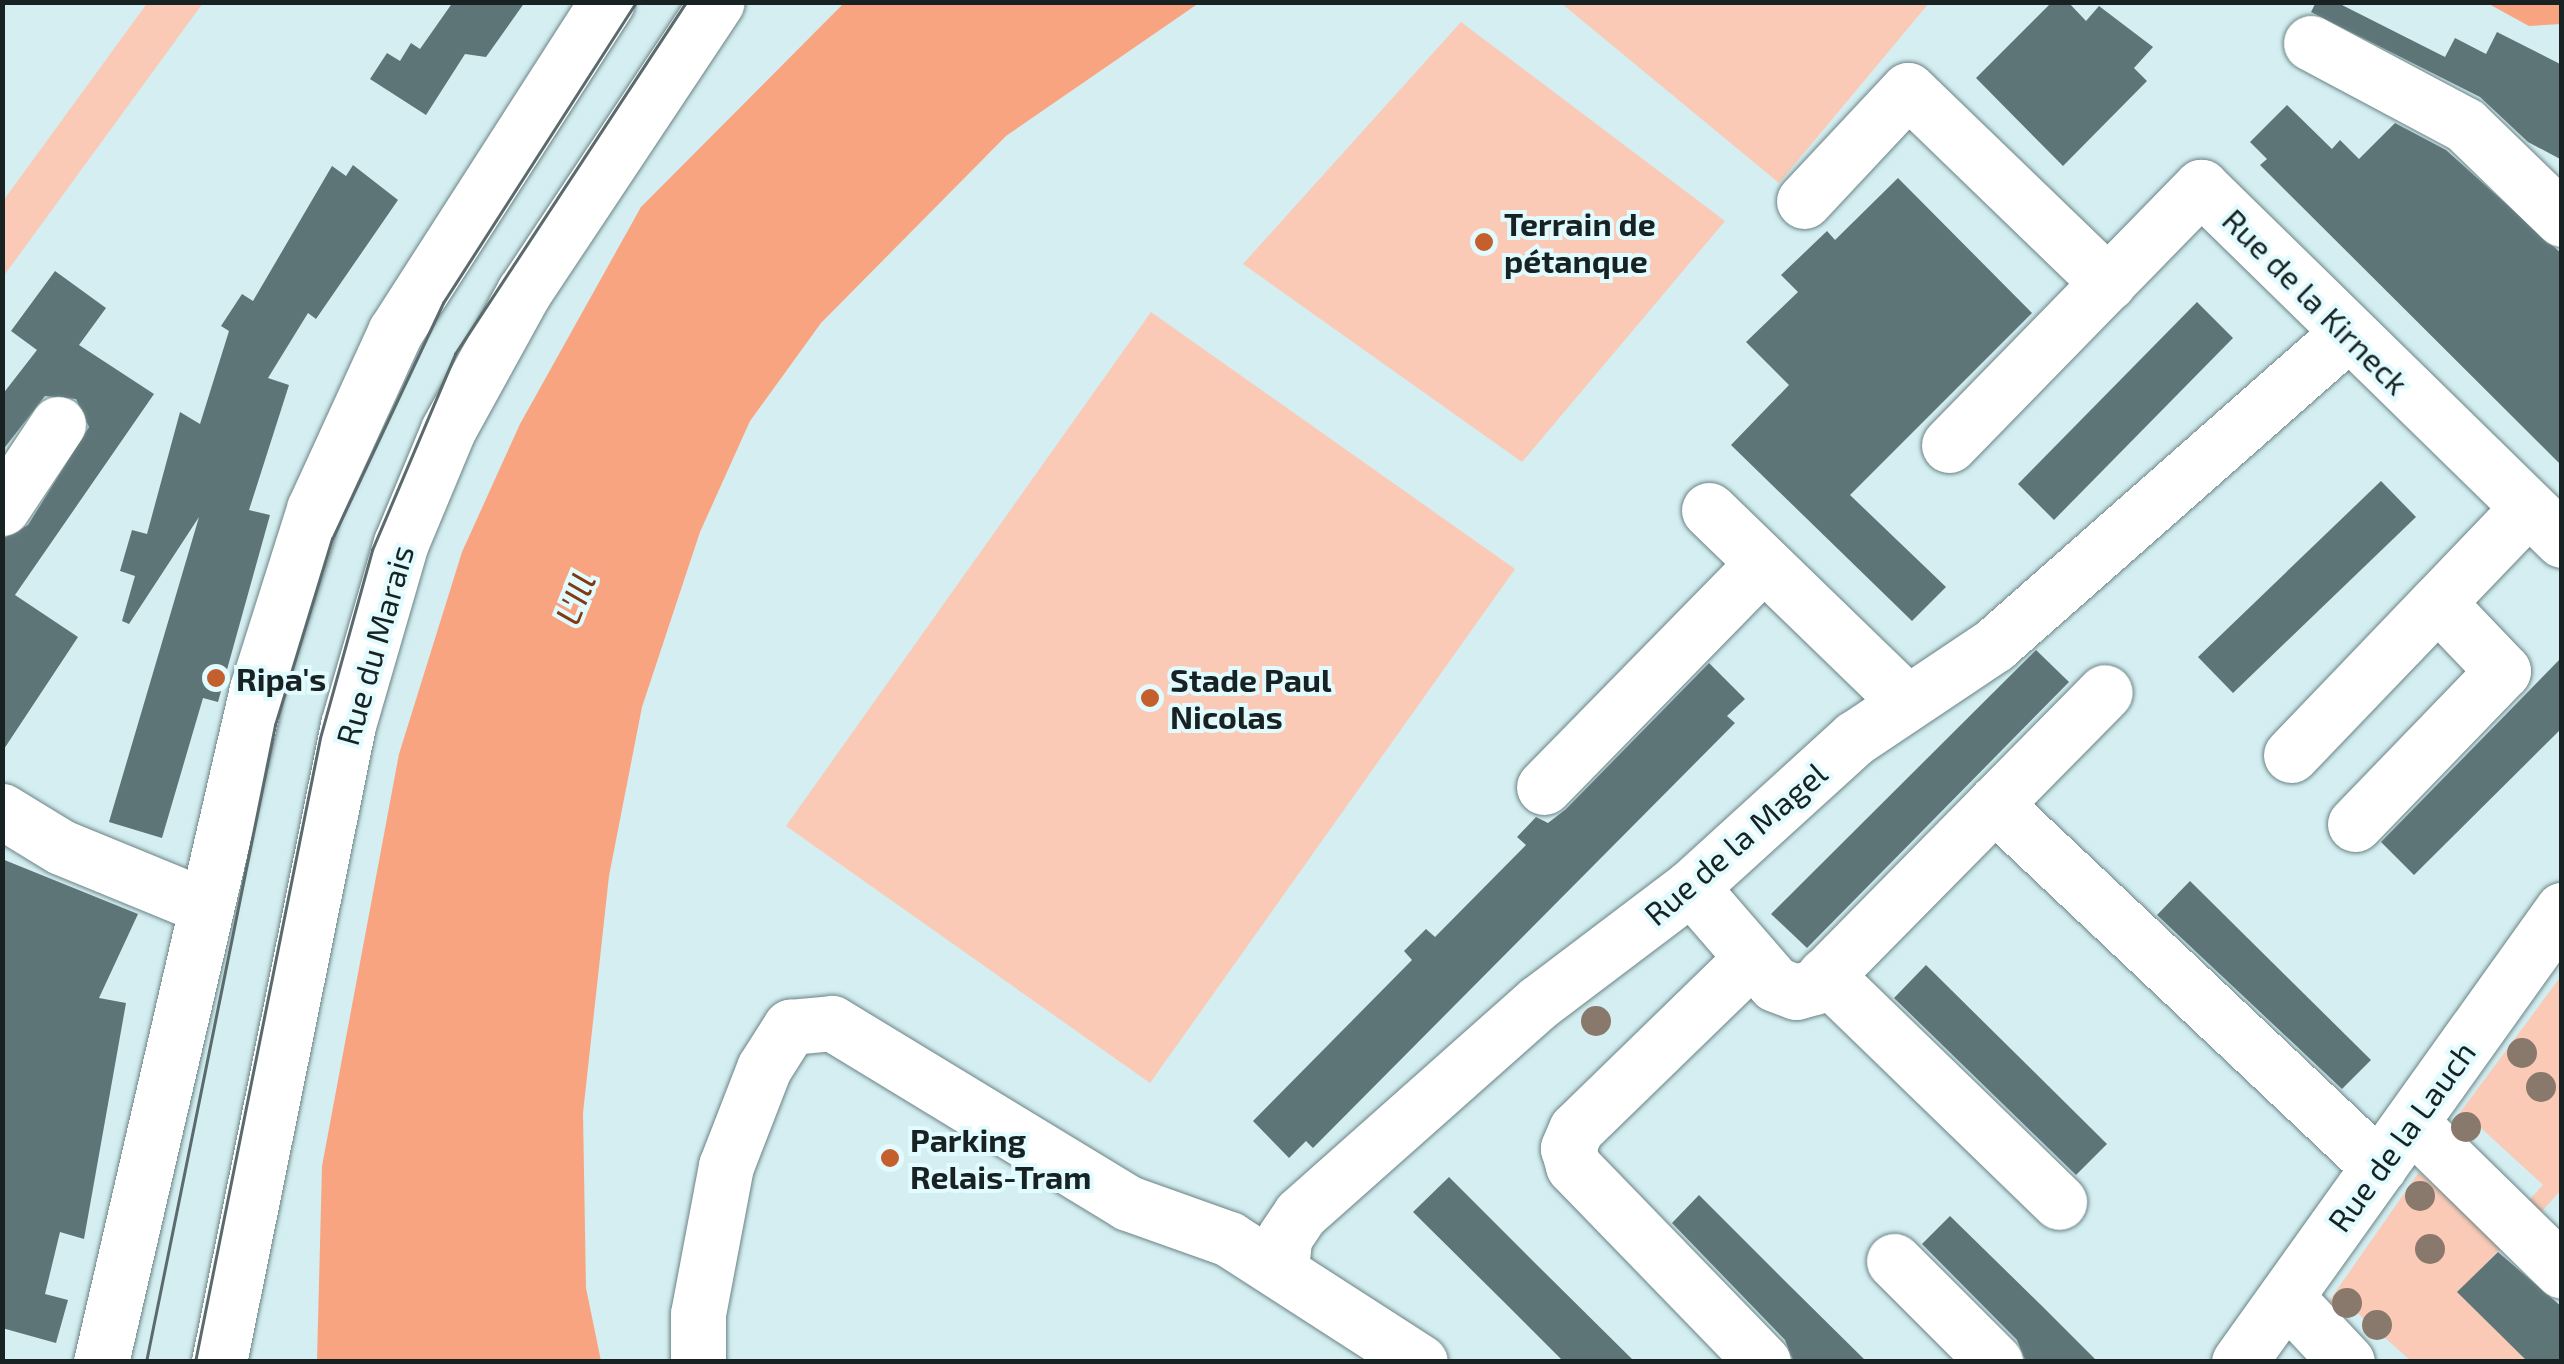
<!DOCTYPE html>
<html>
<head>
<meta charset="utf-8">
<style>
	body { margin:0 }
	#map { position:relative; width:2564px; height:1364px; overflow:hidden; background:#d4eef1; font-family:"Exo 2",sans-serif }
	div>[style] { position:absolute }
	[style*='--x'] { left:calc(var(--x)*1px); top:calc(var(--y)*1px); width:calc(var(--w)*1px); rotate:calc(var(--a)*1deg) }
	.green>* { inset:0; background:#facab6 }
	.water>* { inset:0; background:#f9a480 }
	.building>* { inset:0; background:#5e7578 }
	.roads { filter:drop-shadow(0 0 2px #6b8385) drop-shadow(0 0 2px #6b8385) }
	.minor>* { height:55px; margin:-27.5px; padding:0 27.5px; transform-origin:27.5px; border-radius:27.5px; background:#fff }
	.major>* { height:55px; margin:-27.5px; padding:0 27.5px; transform-origin:27.5px; border-radius:27.5px; background:#fff }
	.tram>* { height:2.5px; margin:-1.25px; padding:0 1.25px; transform-origin:1.25px; border-radius:1.25px; background:#5b6a6c }
	.trees>* { width:30px; height:30px; margin:-15px; border-radius:50%; background:#89786c }
	.dots>* { width:28px; height:28px; translate:-50% -50%; box-sizing:border-box; border:5px solid #e1fbfe; border-radius:50% }
	span { translate:-50% -50%; white-space:nowrap; text-align:center; line-height:1.15; -webkit-text-stroke:8px #e1fbfe; paint-order:stroke }
	.poi-label { font-size:32px; color:#182223; font-weight:700 }
	.left { translate:0 -50%; text-align:left }
	.street-label { font-size:32px; color:#182223 }
	.water-label { font-size:35px; color:#833812; font-style:italic }
	.frame { position:absolute; inset:0; border:5px solid #182223; pointer-events:none }
</style>
</head>
<body>
<div id="map">
	<div class="green">
		<i style="clip-path:polygon(148px 2px,203px 3px,3px 277px,3px 201px)"></i>
		<i style="clip-path:polygon(1561px 3px,1929px 3px,1779px 183px)"></i>
		<i style="clip-path:polygon(1461px 22px,1725px 221px,1522px 462px,1243px 264px)"></i>
		<i style="clip-path:polygon(1151px 312px,1515px 569px,1150px 1083px,786px 826px)"></i>
		<i style="clip-path:polygon(2561px 976px,2561px 1190px,2535px 1219px,2523px 1207px,2543px 1185px,2481px 1128px,2459px 1150px,2442px 1137px)"></i>
		<i style="clip-path:polygon(2419px 1172px,2502px 1247px,2458px 1292px,2527px 1361px,2411px 1361px,2344px 1301px,2315px 1333px,2313px 1324px)"></i>
	</div>
	<div class="water">
		<i style="clip-path:polygon(845px 2px,1199px 3px,1006px 136px,821px 323px,750px 421px,700px 532px,642px 707px,609px 876px,583px 1113px,586px 1288px,601px 1361px,317px 1361px,322px 1166px,399px 754px,462px 552px,520px 424px,641px 207px)"></i>
		<i style="clip-path:polygon(2487px 3px,2561px 3px,2561px 24px,2529px 26px)"></i>
	</div>
	<div class="building">
		<i style="clip-path:polygon(453px 2px,525px 2px,486px 57px,465px 54px,426px 115px,370px 79px,387px 53px,400px 61px,411px 43px,420px 49px)"></i>
		<i style="clip-path:polygon(2052px 2px,2068px 2px,2086px 21px,2099px 6px,2153px 47px,2134px 68px,2147px 81px,2063px 166px,1976px 78px)"></i>
		<i style="clip-path:polygon(2316px 2px,2336px 2px,2445px 57px,2455px 38px,2486px 54px,2497px 32px,2562px 65px,2562px 160px,2528px 142px,2480px 97px,2311px 12px)"></i>
		<i style="clip-path:polygon(2287px 105px,2332px 149px,2340px 140px,2359px 159px,2395px 123px,2446px 150px,2562px 254px,2562px 466px,2260px 165px,2267px 159px,2250px 142px)"></i>
		<i style="clip-path:polygon(353px 165px,398px 200px,316px 319px,308px 313px,268px 378px,289px 385px,249px 510px,270px 515px,218px 702px,203px 698px,162px 838px,109px 822px,199px 517px,129px 624px,122px 621px,135px 576px,120px 571px,132px 530px,147px 534px,180px 412px,200px 424px,229px 331px,221px 326px,242px 294px,253px 301px,332px 166px,346px 176px)"></i>
		<i style="clip-path:polygon(1898px 178px,2032px 313px,1850px 495px,1946px 587px,1912px 621px,1731px 445px,1789px 385px,1746px 342px,1798px 292px,1781px 275px,1827px 231px,1835px 240px)"></i>
		<i style="clip-path:polygon(55px 271px,106px 308px,79px 345px,154px 394px,15px 595px,78px 637px,2px 752px,2px 539px,28px 525px,89px 427px,76px 399px,45px 396px,2px 451px,2px 395px,37px 350px,11px 331px)"></i>
		<i style="clip-path:polygon(2197px 302px,2233px 338px,2054px 520px,2018px 484px)"></i>
		<i style="clip-path:polygon(2381px 481px,2416px 517px,2233px 693px,2198px 657px)"></i>
		<i style="clip-path:polygon(2036px 650px,2069px 682px,1807px 948px,1771px 914px)"></i>
		<i style="clip-path:polygon(2562px 657px,2562px 728px,2414px 875px,2381px 842px)"></i>
		<i style="clip-path:polygon(1709px 663px,1745px 699px,1727px 716px,1735px 723px,1313px 1148px,1306px 1141px,1289px 1158px,1253px 1121px,1412px 960px,1404px 951px,1426px 929px,1435px 937px,1526px 845px,1517px 837px,1536px 817px,1548px 823px,1566px 809px)"></i>
		<i style="clip-path:polygon(2px 859px,138px 914px,99px 998px,126px 1003px,84px 1239px,60px 1232px,45px 1294px,68px 1300px,56px 1343px,2px 1328px)"></i>
		<i style="clip-path:polygon(2190px 881px,2371px 1060px,2342px 1089px,2157px 915px)"></i>
		<i style="clip-path:polygon(1926px 965px,2107px 1144px,2076px 1175px,1894px 998px)"></i>
		<i style="clip-path:polygon(1449px 1177px,1539px 1267px,1635px 1362px,1564px 1362px,1504px 1302px,1413px 1212px)"></i>
		<i style="clip-path:polygon(1699px 1195px,1790px 1286px,1867px 1362px,1793px 1360px,1785px 1340px,1672px 1223px)"></i>
		<i style="clip-path:polygon(1950px 1216px,2042px 1306px,2098px 1362px,2026px 1362px,2017px 1340px,1922px 1244px)"></i>
		<i style="clip-path:polygon(2498px 1252px,2562px 1307px,2562px 1362px,2528px 1362px,2457px 1292px)"></i>
	</div>
	<div class="roads">
		<div class="minor">
			<i style="--x:2311;--y:43;--w:174;--a:28"></i>
			<i style="--x:2465;--y:125;--w:135;--a:44.1"></i>
			<i style="--x:1804;--y:201;--w:152;--a:-46.9"></i>
			<i style="--x:1908;--y:90;--w:278;--a:44"></i>
			<i style="--x:1949;--y:445;--w:361;--a:-45.7"></i>
			<i style="--x:2201;--y:187;--w:505;--a:44.36"></i>
			<i style="--x:2;--y:508;--w:101;--a:-56.3"></i>
			<i style="--x:1709;--y:510;--w:274;--a:44.1"></i>
			<i style="--x:2291;--y:755;--w:342;--a:-46.2"></i>
			<i style="--x:1544;--y:787;--w:313;--a:-45.6"></i>
			<i style="--x:1994;--y:804;--w:529;--a:43.32"></i>
			<i style="--x:2;--y:811;--w:69;--a:31.4"></i>
			<i style="--x:61;--y:847;--w:156;--a:22.3"></i>
			<i style="--x:2355;--y:824;--w:213;--a:-46"></i>
			<i style="--x:2503;--y:671;--w:95;--a:-133.7"></i>
			<i style="--x:1691;--y:887;--w:128;--a:49.1"></i>
			<i style="--x:1775;--y:984;--w:22;--a:21"></i>
			<i style="--x:1796;--y:992;--w:19;--a:-16"></i>
			<i style="--x:1814;--y:987;--w:414;--a:-45.4"></i>
			<i style="--x:1751;--y:959;--w:244;--a:135.8"></i>
			<i style="--x:1576;--y:1129;--w:21;--a:113"></i>
			<i style="--x:1568;--y:1148;--w:19;--a:74"></i>
			<i style="--x:1573;--y:1166;--w:273;--a:45.9"></i>
			<i style="--x:1825;--y:975;--w:326;--a:44.1"></i>
			<i style="--x:2411;--y:1123;--w:211;--a:44.4"></i>
			<i style="--x:1894;--y:1261;--w:143;--a:45"></i>
			<i style="--x:1281;--y:1269;--w:31;--a:-84"></i>
			<i style="--x:1284;--y:1238;--w:29;--a:-56"></i>
			<i style="--x:1300;--y:1214;--w:319;--a:-41.6"></i>
			<i style="--x:1539;--y:1002;--w:191;--a:-37.1"></i>
			<i style="--x:1691;--y:887;--w:222;--a:-42.3"></i>
			<i style="--x:1855;--y:738;--w:167;--a:-33.8"></i>
			<i style="--x:1994;--y:645;--w:472;--a:-41.4"></i>
			<i style="--x:2286;--y:1297;--w:89;--a:46.8"></i>
			<i style="--x:698;--y:1362;--w:48;--a:-90"></i>
			<i style="--x:698;--y:1314;--w:151;--a:-79.3"></i>
			<i style="--x:726;--y:1166;--w:105;--a:-68.8"></i>
			<i style="--x:764;--y:1068;--w:49;--a:-57.6"></i>
			<i style="--x:790;--y:1027;--w:42;--a:-5.4"></i>
			<i style="--x:832;--y:1023;--w:346;--a:31.3"></i>
			<i style="--x:1128;--y:1203;--w:107;--a:19.6"></i>
			<i style="--x:1229;--y:1239;--w:227;--a:32.8"></i>
			<i style="--x:2239;--y:1362;--w:556;--a:-54.45"></i>
		</div>
		<div class="major">
			<i style="--x:101;--y:1362;--w:691;--a:-76.95"></i>
			<i style="--x:257;--y:689;--w:189;--a:-72.4"></i>
			<i style="--x:314;--y:509;--w:195;--a:-65.4"></i>
			<i style="--x:395;--y:332;--w:392;--a:-57.3"></i>
			<i style="--x:219;--y:1362;--w:650;--a:-78.55"></i>
			<i style="--x:348;--y:725;--w:190;--a:-73.8"></i>
			<i style="--x:401;--y:543;--w:122;--a:-67.4"></i>
			<i style="--x:448;--y:430;--w:158;--a:-61.2"></i>
			<i style="--x:524;--y:292;--w:348;--a:-56.4"></i>
		</div>
	</div>
	<div class="tram">
		<i style="--x:146;--y:1362;--w:650;--a:-78.55"></i>
		<i style="--x:275;--y:725;--w:195;--a:-73"></i>
		<i style="--x:332;--y:539;--w:261;--a:-64.8"></i>
		<i style="--x:443;--y:303;--w:358;--a:-57.3"></i>
		<i style="--x:195;--y:1362;--w:636;--a:-78.67"></i>
		<i style="--x:320;--y:738;--w:195;--a:-74.5"></i>
		<i style="--x:372;--y:550;--w:213;--a:-67"></i>
		<i style="--x:455;--y:354;--w:421;--a:-56.7"></i>
	</div>
	<div class="trees">
		<i style="left:1596px;top:1021px"></i>
		<i style="left:2522px;top:1053px"></i>
		<i style="left:2541px;top:1087px"></i>
		<i style="left:2466px;top:1127px"></i>
		<i style="left:2420px;top:1196px"></i>
		<i style="left:2430px;top:1249px"></i>
		<i style="left:2347px;top:1303px"></i>
		<i style="left:2377px;top:1325px"></i>
	</div>
	<div class="dots">
		<i style="left:1484px;top:242px;background:#c45f2e"></i>
		<i style="left:216px;top:678px;background:#c45f2e"></i>
		<i style="left:1150px;top:698px;background:#c45f2e"></i>
		<i style="left:890px;top:1158px;background:#c45f2e"></i>
	</div>
	<div class="poi-label">
		<span class="left" style="left:1504px;top:242px">Terrain de<br>pétanque</span>
		<span class="left" style="left:236px;top:678px">Ripa's</span>
		<span class="left" style="left:1170px;top:698px">Stade Paul<br>Nicolas</span>
		<span class="left" style="left:910px;top:1158px">Parking<br>Relais-Tram</span>
	</div>
	<div class="street-label">
		<span style="left:2316px;top:301px;rotate:45deg">Rue de la Kirneck</span>
		<span style="left:374px;top:645px;rotate:-74deg">Rue du Marais</span>
		<span style="left:1735px;top:843px;rotate:-41deg">Rue de la Magel</span>
		<span style="left:2401px;top:1136px;rotate:-54deg">Rue de la Lauch</span>
	</div>
	<div class="water-label">
		<span style="left:574px;top:598px;rotate:-68deg">L'Ill</span>
	</div>
	<div class="frame"></div>
</div>
</body>
</html>
